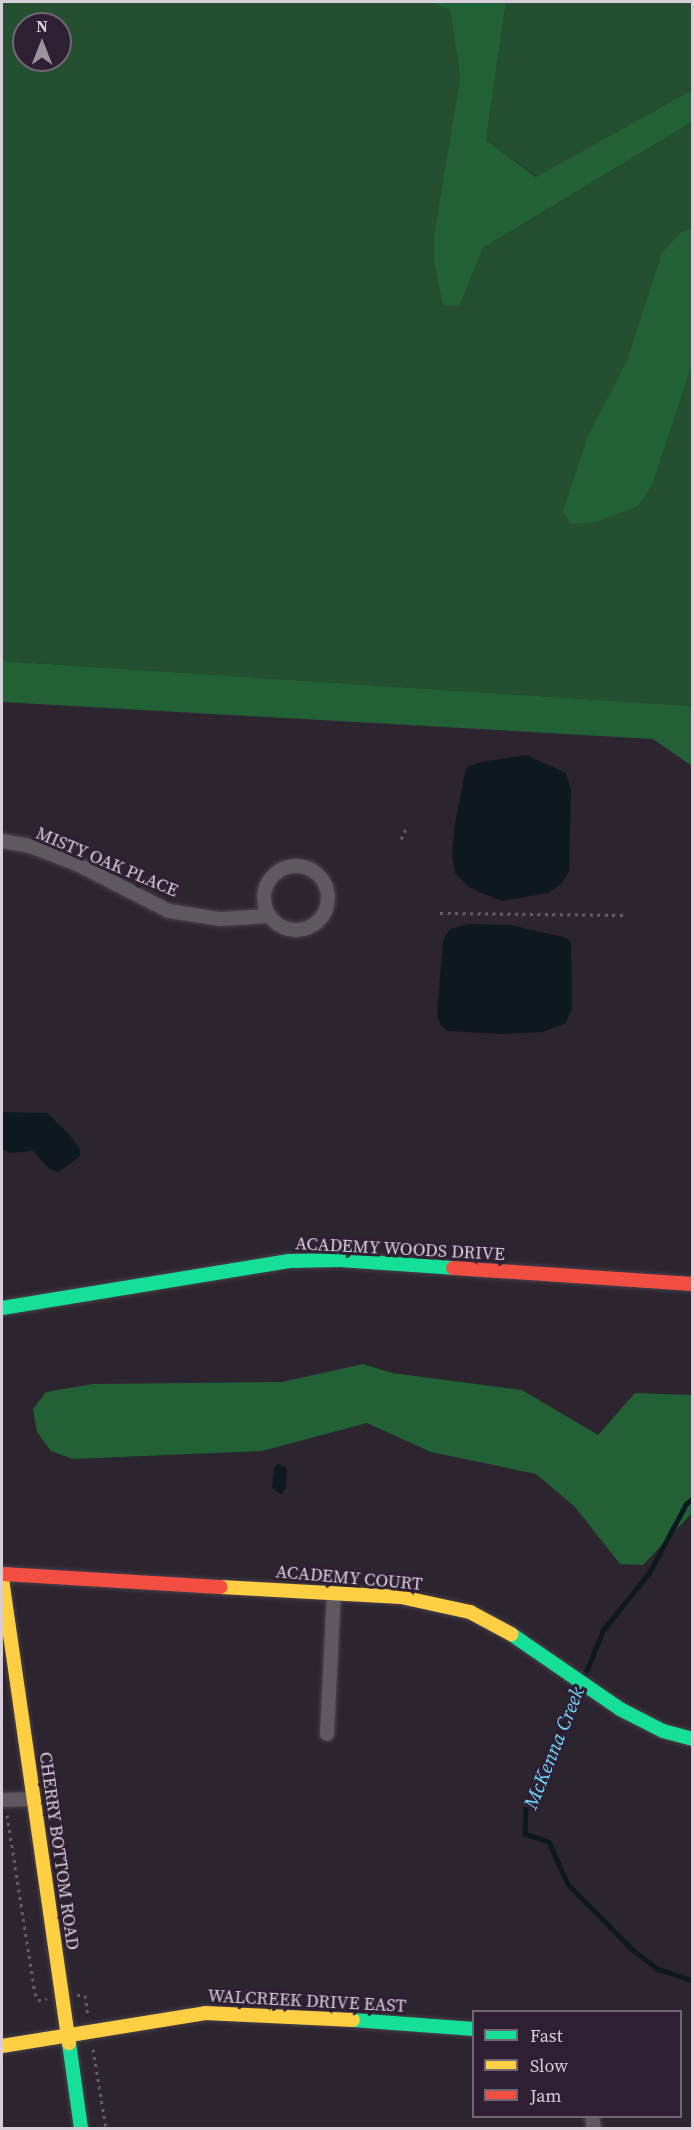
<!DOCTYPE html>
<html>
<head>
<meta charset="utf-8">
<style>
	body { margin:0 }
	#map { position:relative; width:694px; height:2130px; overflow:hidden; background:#2c242e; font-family:"Source Serif 4",serif }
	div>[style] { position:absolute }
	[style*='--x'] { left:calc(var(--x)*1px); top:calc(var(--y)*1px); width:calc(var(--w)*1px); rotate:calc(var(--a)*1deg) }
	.green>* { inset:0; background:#254f31 }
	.forest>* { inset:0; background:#226035 }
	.water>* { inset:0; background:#0d191f }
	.stream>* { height:4.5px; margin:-2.25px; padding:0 2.25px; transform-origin:2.25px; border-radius:2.25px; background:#0d191f }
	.path>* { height:3px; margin-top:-1.5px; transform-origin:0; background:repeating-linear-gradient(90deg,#635e65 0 3px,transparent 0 7.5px) }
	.roads { filter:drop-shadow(0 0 2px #474049) drop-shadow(0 0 2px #474049) }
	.street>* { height:14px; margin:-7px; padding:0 7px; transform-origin:7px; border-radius:7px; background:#5e585f }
	.street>.ring { margin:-7px; padding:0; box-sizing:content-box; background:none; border:14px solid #5e585f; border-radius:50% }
	.fast>* { height:14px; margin:-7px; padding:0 7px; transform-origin:7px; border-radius:7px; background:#16e098 }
	.slow>* { height:14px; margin:-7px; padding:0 7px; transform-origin:7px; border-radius:7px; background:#ffcf43 }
	.jam>* { height:14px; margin:-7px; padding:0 7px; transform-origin:7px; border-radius:7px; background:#f24e42 }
	span { translate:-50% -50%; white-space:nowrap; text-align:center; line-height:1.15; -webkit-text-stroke:6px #2e2032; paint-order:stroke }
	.street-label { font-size:18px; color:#d8ceda }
	.water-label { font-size:20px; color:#6ed6fb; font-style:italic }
	.frame { position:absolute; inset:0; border:3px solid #d8ceda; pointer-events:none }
	.legend { position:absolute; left:472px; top:2010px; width:210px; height:108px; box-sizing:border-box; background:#2e2032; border:2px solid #726675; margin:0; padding:8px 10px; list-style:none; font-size:18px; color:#d8ceda }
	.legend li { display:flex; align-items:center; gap:12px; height:30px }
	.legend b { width:30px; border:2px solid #726675 }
	.north { position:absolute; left:12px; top:12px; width:60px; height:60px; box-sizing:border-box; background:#2e2032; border:2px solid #726675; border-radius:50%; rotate:0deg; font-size:16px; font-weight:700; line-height:24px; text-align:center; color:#d8ceda }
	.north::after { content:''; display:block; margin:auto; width:21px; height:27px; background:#9c929e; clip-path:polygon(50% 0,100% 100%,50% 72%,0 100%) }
</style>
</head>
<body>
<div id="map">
	<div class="green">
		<i style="clip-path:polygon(evenodd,2px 2px,429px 2px,450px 10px,460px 77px,434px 234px,434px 261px,460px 305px,483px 248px,692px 122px,692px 706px,2px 661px,2px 2px,24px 24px,60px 24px,60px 60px,24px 60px,24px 24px)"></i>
		<i style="clip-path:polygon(506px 2px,692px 2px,692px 90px,537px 177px,486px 140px)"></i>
	</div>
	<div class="forest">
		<i style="clip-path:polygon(429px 2px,506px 2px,486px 140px,536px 177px,692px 90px,692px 122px,483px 248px,460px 305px,443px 305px,434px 261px,434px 234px,460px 77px,450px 10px)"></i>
		<i style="clip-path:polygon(692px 228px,692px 364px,652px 485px,638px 506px,596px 522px,570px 524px,563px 511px,588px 436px,628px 358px,662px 253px,680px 233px)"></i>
		<i style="clip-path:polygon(2px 661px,692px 706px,692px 766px,653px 739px,2px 702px)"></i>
		<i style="clip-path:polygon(363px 1364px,392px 1373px,522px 1390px,598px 1435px,635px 1393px,692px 1395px,692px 1513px,643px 1565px,620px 1564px,575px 1507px,536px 1474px,431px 1452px,367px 1423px,262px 1451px,73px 1459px,51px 1451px,37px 1432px,33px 1409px,46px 1392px,93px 1384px,282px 1382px)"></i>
	</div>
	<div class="water">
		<i style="clip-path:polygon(526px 755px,566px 773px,571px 790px,569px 872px,562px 883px,548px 893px,502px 901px,470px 888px,455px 873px,452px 854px,455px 824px,466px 768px,480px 762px)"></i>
		<i style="clip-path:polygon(469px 924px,510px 925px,567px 938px,571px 943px,572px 984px,572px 1008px,566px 1023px,543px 1032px,501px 1034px,448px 1031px,441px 1026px,437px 1014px,443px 941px,450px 929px)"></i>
		<i style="clip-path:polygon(2px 1112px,47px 1113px,69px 1134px,80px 1149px,80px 1156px,59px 1172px,49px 1169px,33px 1151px,9px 1153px,2px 1148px)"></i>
		<i style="clip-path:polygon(278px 1464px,287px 1468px,286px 1488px,281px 1495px,272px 1488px,274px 1468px)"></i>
	</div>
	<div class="stream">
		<i style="--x:584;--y:1677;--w:51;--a:-68"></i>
		<i style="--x:603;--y:1630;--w:73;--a:-51.1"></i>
		<i style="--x:649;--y:1573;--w:78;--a:-61.8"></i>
		<i style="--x:686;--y:1504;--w:8;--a:-40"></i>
		<i style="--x:580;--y:1685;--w:133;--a:113.9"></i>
		<i style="--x:526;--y:1807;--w:27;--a:92"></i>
		<i style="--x:525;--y:1834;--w:25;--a:18"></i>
		<i style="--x:549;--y:1842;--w:46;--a:65.7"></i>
		<i style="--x:568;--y:1884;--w:91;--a:45.4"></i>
		<i style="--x:632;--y:1949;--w:33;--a:38"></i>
		<i style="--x:658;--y:1969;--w:36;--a:18"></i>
	</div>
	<div class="path">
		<i style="--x:401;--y:839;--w:11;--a:-63"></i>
		<i style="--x:440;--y:913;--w:186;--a:0.6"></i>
		<i style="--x:7;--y:1815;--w:180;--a:81.1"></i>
		<i style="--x:35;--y:1993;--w:8;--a:67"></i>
		<i style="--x:38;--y:2000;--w:9;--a:-6"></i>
		<i style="--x:77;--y:1995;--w:8;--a:0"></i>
		<i style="--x:85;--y:1995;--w:21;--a:82"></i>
		<i style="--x:93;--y:2049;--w:80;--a:80.7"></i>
	</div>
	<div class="roads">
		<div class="street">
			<i style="--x:2;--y:841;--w:28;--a:10"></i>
			<i style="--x:30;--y:846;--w:50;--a:21"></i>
			<i style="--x:77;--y:864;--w:103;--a:27.1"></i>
			<i style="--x:169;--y:911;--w:52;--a:8.9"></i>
			<i style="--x:220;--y:919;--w:49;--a:-3.5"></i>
			<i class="ring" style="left:264px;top:866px;width:50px;height:50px"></i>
			<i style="--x:327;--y:1734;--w:141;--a:-87.2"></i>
			<i style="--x:2;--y:1800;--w:31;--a:-2"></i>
			<i style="--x:592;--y:2116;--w:12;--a:81"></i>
		</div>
		<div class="fast">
			<i style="--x:2;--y:1308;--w:291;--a:-9.3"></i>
			<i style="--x:289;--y:1261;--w:51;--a:-1.1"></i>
			<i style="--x:340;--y:1260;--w:113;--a:4"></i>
			<i style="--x:511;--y:1634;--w:132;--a:34.5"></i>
			<i style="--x:620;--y:1709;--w:48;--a:27.1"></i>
			<i style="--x:663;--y:1731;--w:30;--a:15"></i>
			<i style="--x:353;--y:2020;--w:121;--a:4.3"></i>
			<i style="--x:69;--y:2043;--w:86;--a:82"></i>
		</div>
		<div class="slow">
			<i style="--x:2;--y:1579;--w:469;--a:81.8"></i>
			<i style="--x:221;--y:1587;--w:180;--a:3.2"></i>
			<i style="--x:401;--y:1597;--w:71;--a:12.3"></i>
			<i style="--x:470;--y:1612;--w:47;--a:28.2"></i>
			<i style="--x:2;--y:2046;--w:206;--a:-9.2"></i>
			<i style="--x:205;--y:2013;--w:148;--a:2.7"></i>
		</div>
		<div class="jam">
			<i style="--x:453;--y:1268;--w:240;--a:3.8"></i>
			<i style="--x:2;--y:1574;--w:219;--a:3.4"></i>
		</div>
	</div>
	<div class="street-label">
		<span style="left:107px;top:862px;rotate:23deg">MISTY OAK PLACE</span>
		<span style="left:400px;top:1249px;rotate:3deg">ACADEMY WOODS DRIVE</span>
		<span style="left:349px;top:1578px;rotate:5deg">ACADEMY COURT</span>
		<span style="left:59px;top:1851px;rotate:82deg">CHERRY BOTTOM ROAD</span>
		<span style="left:307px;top:2001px;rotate:3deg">WALCREEK DRIVE EAST</span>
	</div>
	<div class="water-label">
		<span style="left:554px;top:1748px;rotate:-68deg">McKenna Creek</span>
	</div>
	<div class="frame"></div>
	<ul class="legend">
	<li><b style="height:8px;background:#16e098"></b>Fast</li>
	<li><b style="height:8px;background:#ffcf43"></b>Slow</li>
	<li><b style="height:8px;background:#f24e42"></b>Jam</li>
	</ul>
	<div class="north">N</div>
</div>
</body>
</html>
